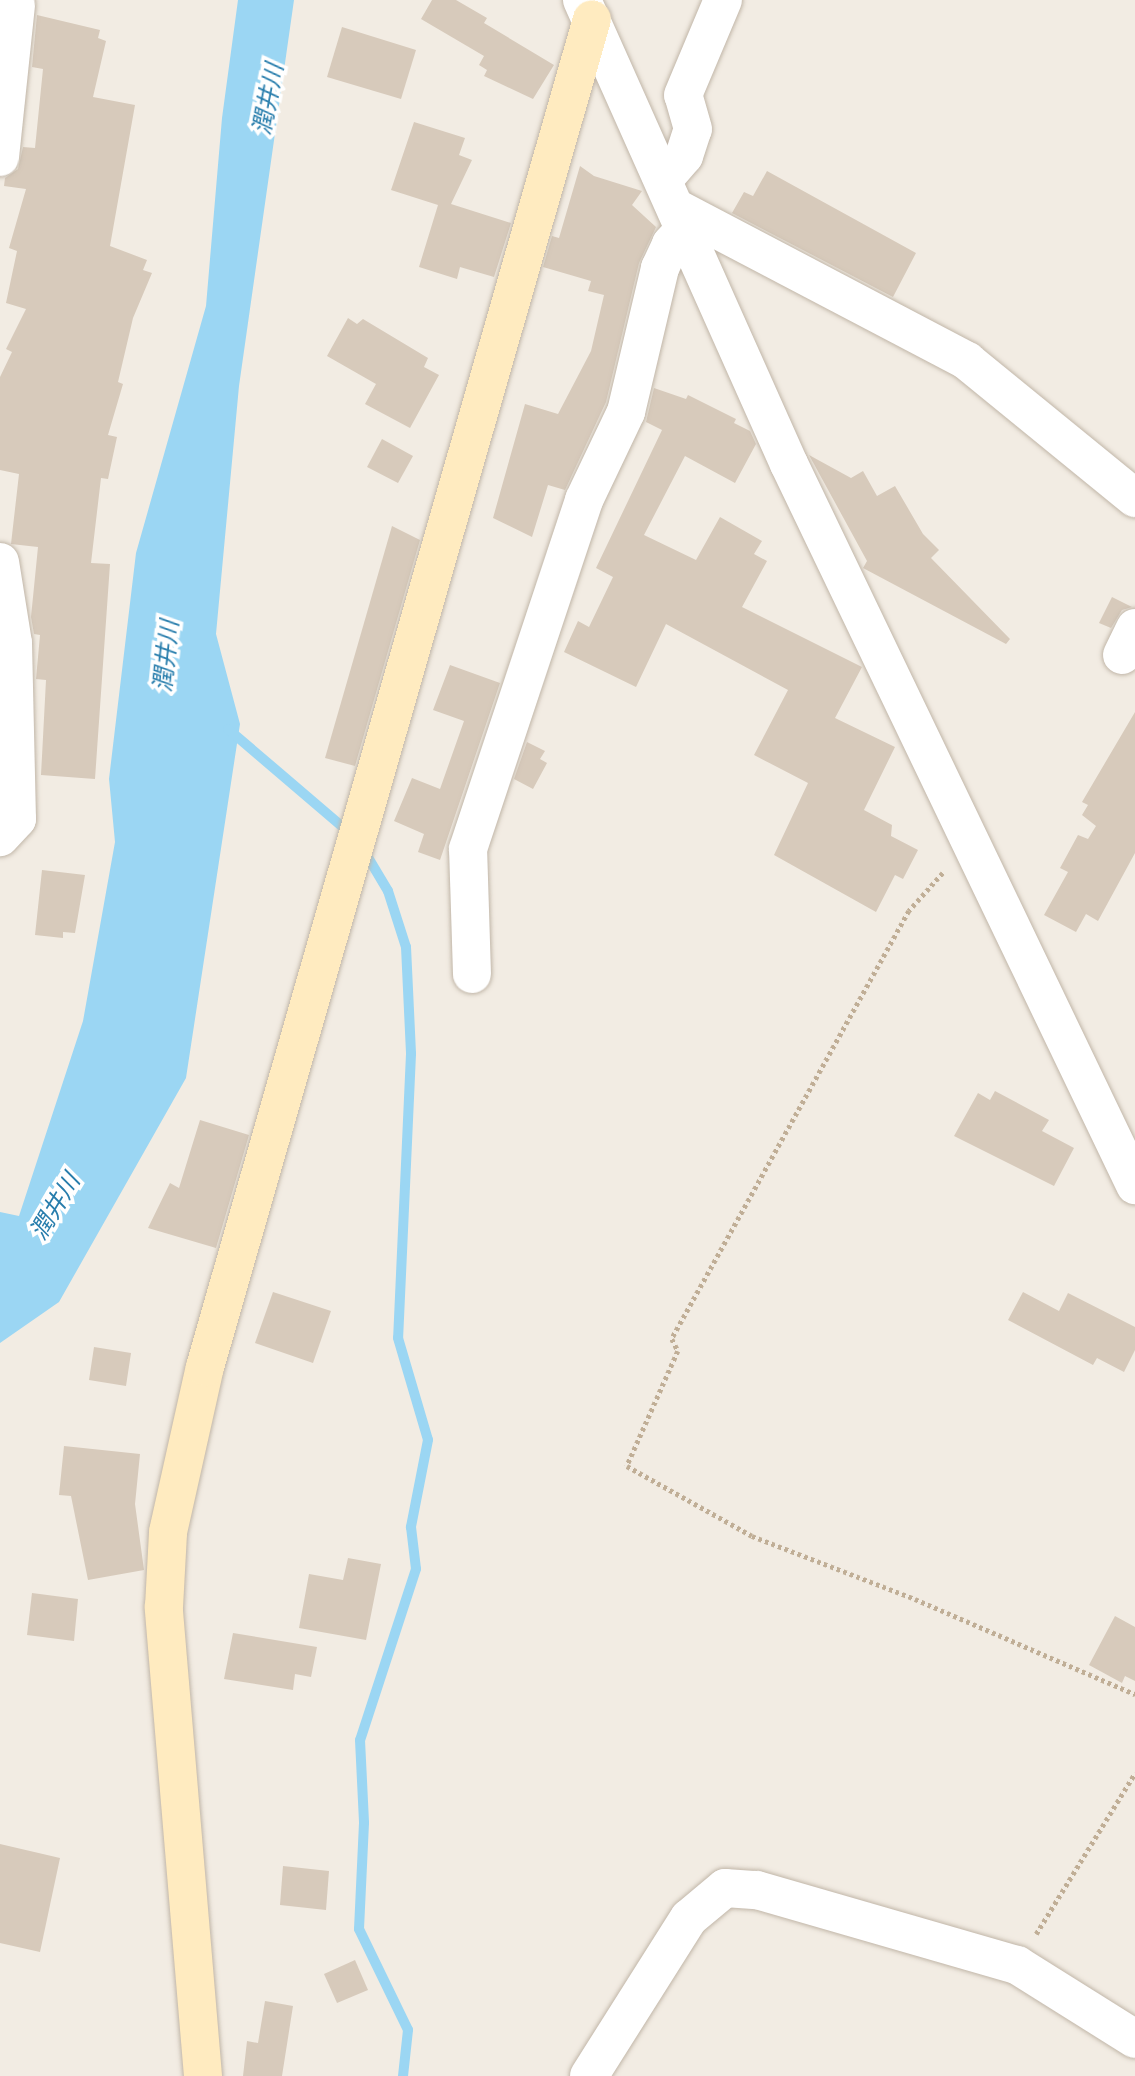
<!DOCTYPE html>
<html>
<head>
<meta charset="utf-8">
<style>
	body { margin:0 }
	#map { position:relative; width:1135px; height:2076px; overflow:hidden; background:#f2ece3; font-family:Barlow,"Noto Sans JP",sans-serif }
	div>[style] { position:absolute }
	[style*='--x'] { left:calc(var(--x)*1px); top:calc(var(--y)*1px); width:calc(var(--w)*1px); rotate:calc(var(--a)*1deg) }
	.water>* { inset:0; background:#9bd6f3 }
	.stream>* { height:10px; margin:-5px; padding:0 5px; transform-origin:5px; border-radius:5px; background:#9bd6f3 }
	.building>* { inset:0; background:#d7cabb }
	.path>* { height:4.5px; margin-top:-2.25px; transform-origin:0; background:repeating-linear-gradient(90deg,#c0ae96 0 3.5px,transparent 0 7px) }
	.roads { filter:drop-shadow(0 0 2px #c1b6a8) drop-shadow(0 0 2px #c1b6a8) }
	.street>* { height:38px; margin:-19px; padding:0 19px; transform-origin:19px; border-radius:19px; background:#fff }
	.secondary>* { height:38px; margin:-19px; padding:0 19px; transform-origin:19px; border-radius:19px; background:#ffebc0 }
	span { translate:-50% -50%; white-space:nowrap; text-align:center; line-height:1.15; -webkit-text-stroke:7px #fff; paint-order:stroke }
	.water-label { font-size:24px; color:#277dac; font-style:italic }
</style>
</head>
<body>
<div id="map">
	<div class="water">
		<i style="clip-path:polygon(238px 0,294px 0,239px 386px,216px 634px,240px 724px,186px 1078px,59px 1302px,0 1343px,0 1212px,19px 1216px,83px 1021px,115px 842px,109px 779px,136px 553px,206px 306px,222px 118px)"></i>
	</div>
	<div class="stream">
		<i style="--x:228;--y:729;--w:162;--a:40.5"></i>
		<i style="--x:363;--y:849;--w:49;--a:59.2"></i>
		<i style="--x:388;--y:891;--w:59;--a:72.2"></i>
		<i style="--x:406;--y:947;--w:107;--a:87.3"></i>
		<i style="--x:411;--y:1054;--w:284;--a:92.6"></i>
		<i style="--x:398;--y:1338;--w:106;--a:73.6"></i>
		<i style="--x:428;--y:1440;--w:89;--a:101.1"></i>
		<i style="--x:411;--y:1527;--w:42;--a:83.2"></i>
		<i style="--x:416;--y:1569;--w:180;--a:108.1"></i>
		<i style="--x:360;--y:1740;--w:83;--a:87.2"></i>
		<i style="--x:364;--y:1823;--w:106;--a:92.7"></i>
		<i style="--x:359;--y:1929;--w:112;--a:64.1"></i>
		<i style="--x:408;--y:2030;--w:46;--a:96.2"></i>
	</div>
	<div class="building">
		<i style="clip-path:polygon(432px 0,456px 0,487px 18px,484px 23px,554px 65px,533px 99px,484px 76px,487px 70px,479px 65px,484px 56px,421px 19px)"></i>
		<i style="clip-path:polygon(37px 15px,100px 30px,98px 38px,106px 41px,93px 97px,135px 105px,110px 246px,147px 260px,143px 270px,152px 273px,133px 318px,118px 382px,123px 384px,108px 435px,117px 437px,108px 479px,101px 478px,91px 563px,110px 564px,95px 779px,41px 775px,46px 680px,36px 679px,40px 635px,34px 634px,31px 617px,38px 547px,11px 544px,19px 474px,0 470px,0 377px,12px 352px,6px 349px,26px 309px,6px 303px,17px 251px,9px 248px,26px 189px,4px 186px,5px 178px,18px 169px,23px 147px,35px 148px,43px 69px,32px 67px)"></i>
		<i style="clip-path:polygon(342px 27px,416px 50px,401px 99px,327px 77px)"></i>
		<i style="clip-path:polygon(414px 122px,465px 138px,459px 155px,472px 160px,451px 204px,511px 223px,494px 277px,460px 267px,457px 279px,419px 267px,438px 205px,391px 190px)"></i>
		<i style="clip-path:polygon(580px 166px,594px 176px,642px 191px,632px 205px,656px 227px,639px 263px,606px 402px,565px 490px,548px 485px,532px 537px,493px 518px,525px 404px,558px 414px,591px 351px,604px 295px,588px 291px,591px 281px,543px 267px,552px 236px,559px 238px)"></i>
		<i style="clip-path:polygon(767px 171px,916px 253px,893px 297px,732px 213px,744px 192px,753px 196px)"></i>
		<i style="clip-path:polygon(348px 318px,357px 324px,363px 319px,428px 358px,424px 367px,439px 375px,410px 428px,365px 404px,376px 384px,327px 356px)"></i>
		<i style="clip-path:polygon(654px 388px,686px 399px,688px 395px,736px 419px,734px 423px,750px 431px,756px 444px,735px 483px,685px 456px,644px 535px,696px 560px,720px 517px,762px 541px,754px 554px,767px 561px,742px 607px,862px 667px,835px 718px,895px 747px,864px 810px,892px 825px,891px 836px,918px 850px,903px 879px,895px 875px,876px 912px,774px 855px,808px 783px,754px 755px,788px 690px,666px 624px,636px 687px,564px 652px,578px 621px,589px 627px,613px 577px,596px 568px,662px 430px,646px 422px)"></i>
		<i style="clip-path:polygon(382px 439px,413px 456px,398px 483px,367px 467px)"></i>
		<i style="clip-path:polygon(809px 455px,851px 478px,863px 471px,877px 496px,895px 486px,923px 534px,939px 550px,931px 558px,1010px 639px,1006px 644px,863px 568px,867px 561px)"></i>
		<i style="clip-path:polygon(392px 526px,420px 540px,355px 766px,325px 758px)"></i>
		<i style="clip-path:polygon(1112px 597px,1132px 607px,1122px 610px,1111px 628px,1099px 623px)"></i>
		<i style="clip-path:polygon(450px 665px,500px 683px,440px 860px,418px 852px,424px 834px,394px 821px,412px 778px,440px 789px,464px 721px,433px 710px)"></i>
		<i style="clip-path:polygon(1135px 712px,1135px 853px,1098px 921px,1086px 914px,1076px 932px,1044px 915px,1068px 872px,1060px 868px,1078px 835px,1088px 839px,1096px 826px,1082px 815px,1088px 805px,1082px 802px)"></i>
		<i style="clip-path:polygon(527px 742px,545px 751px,540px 759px,547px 763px,533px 789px,514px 779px)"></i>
		<i style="clip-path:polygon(42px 870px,85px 875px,75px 933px,63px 932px,63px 938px,35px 935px)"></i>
		<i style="clip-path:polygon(995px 1091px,1049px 1120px,1042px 1131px,1074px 1148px,1054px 1186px,954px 1136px,978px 1093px,990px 1100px)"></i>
		<i style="clip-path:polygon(200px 1120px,249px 1135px,216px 1248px,148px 1228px,170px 1183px,179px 1188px)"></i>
		<i style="clip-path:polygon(273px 1292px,331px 1311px,313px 1363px,255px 1343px)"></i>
		<i style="clip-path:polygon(1023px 1292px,1059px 1311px,1068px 1293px,1135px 1327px,1135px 1350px,1124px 1372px,1097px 1358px,1093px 1365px,1008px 1320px)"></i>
		<i style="clip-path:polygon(94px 1347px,131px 1353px,126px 1386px,89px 1380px)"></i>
		<i style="clip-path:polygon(64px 1446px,140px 1454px,135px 1504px,144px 1570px,88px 1580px,71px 1496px,59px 1495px)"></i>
		<i style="clip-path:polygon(348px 1558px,381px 1564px,366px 1640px,299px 1628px,309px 1574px,343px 1580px)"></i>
		<i style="clip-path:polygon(32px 1593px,78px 1599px,74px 1641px,27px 1635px)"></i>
		<i style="clip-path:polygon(1115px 1616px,1135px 1627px,1135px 1681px,1125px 1676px,1122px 1683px,1089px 1665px)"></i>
		<i style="clip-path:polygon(233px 1633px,317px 1647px,311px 1677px,295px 1674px,293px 1690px,224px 1679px)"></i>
		<i style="clip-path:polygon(0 1844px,60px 1858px,40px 1952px,0 1943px)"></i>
		<i style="clip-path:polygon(283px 1866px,329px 1871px,326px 1910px,280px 1905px)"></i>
		<i style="clip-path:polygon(355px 1960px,368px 1990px,337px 2003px,324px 1974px)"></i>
		<i style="clip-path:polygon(265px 2001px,293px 2006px,282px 2076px,243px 2076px,247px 2041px,258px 2043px)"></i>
	</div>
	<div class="path">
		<i style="--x:943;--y:873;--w:51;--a:131.8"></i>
		<i style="--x:909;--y:911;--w:489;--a:119"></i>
		<i style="--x:672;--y:1339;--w:13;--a:63"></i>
		<i style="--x:678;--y:1351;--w:126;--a:113.9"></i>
		<i style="--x:627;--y:1466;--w:143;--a:29.2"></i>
		<i style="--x:752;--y:1536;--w:175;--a:21.1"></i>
		<i style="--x:915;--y:1599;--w:240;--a:23.4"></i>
		<i style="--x:1036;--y:1934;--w:189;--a:-58.4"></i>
	</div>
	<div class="roads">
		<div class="street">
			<i style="--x:582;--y:0;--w:508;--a:65.96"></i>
			<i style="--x:789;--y:464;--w:800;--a:64.36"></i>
			<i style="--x:0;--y:157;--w:153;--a:-84"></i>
			<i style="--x:663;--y:180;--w:32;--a:-49"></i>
			<i style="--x:684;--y:156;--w:28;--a:-72"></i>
			<i style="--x:693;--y:129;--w:35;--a:-106"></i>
			<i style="--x:683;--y:95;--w:103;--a:-67.2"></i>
			<i style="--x:676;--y:208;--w:329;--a:27.7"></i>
			<i style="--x:967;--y:361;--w:217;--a:39.2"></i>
			<i style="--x:0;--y:562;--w:82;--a:80.9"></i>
			<i style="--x:13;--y:643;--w:176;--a:88.7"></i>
			<i style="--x:17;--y:819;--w:25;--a:133"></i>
			<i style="--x:1122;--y:655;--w:30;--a:-64"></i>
			<i style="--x:472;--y:974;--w:125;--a:-91.8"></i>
			<i style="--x:468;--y:849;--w:368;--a:-71.6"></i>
			<i style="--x:584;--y:500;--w:98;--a:-64.5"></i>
			<i style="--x:626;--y:412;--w:148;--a:-76.7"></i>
			<i style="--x:660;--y:268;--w:26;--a:-65"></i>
			<i style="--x:671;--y:244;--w:21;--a:-47"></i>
			<i style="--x:589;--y:2076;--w:187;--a:-57.7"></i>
			<i style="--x:689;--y:1918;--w:47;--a:-39.8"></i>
			<i style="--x:725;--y:1888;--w:32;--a:4"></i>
			<i style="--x:757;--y:1890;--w:271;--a:16.1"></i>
			<i style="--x:1017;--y:1965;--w:139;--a:32.1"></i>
		</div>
		<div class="secondary">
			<i style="--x:203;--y:2076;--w:471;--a:-94.8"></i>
			<i style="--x:164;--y:1607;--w:75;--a:-86.9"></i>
			<i style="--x:168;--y:1532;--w:169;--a:-77.4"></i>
			<i style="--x:205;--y:1367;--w:1402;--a:-73.98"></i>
		</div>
	</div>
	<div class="water-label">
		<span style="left:267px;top:99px;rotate:-79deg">潤井川</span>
		<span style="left:165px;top:656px;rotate:-84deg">潤井川</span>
		<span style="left:54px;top:1206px;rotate:-59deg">潤井川</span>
	</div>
</div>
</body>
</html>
